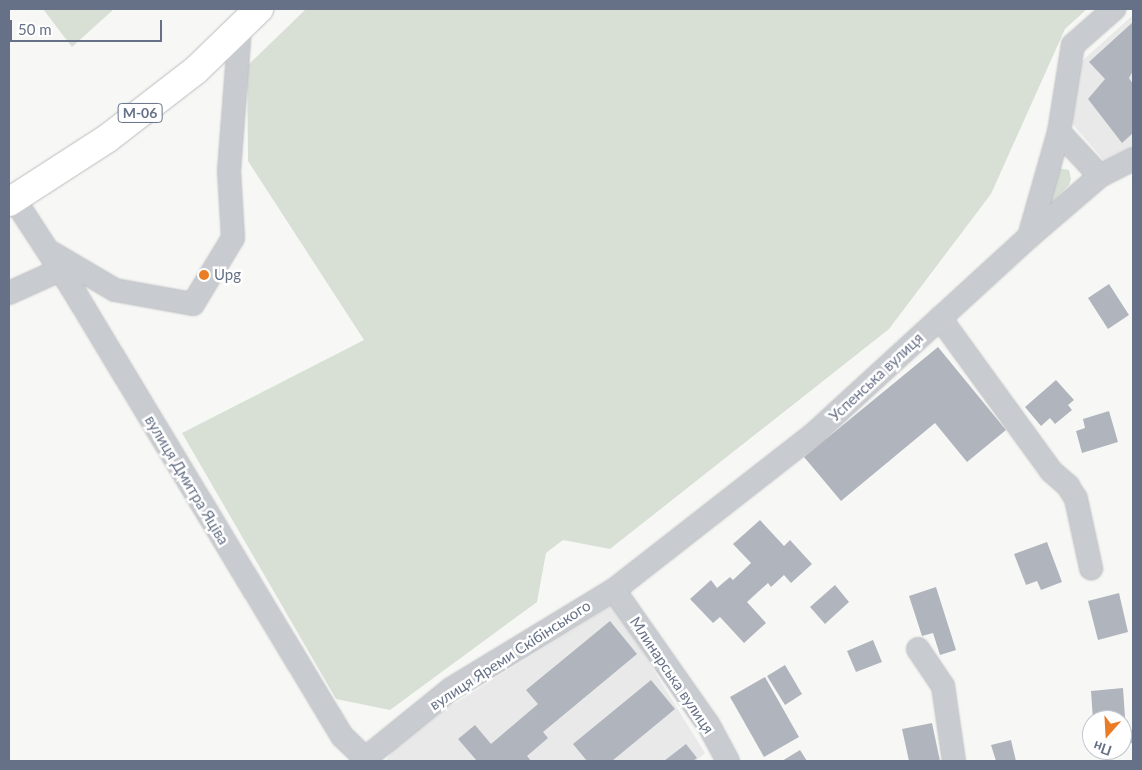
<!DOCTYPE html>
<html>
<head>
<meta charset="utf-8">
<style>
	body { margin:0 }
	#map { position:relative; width:1142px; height:770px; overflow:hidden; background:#f7f8f5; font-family:Lato,sans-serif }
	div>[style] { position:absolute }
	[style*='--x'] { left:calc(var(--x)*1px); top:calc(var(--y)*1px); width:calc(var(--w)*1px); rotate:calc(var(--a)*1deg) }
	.built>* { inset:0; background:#e8e9e8 }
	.green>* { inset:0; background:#d8e0d6 }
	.building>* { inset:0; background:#b0b5bd }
	.roads { filter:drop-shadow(0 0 1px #babcc0) drop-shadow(0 0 1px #babcc0) }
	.minor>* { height:22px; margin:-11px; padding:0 11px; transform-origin:11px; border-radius:11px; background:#c8cbcf }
	.highway>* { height:28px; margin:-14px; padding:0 14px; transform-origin:14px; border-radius:14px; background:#fff }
	.dots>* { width:14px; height:14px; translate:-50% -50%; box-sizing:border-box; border:2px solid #fff; border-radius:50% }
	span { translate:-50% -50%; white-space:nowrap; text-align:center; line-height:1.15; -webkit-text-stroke:5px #fff; paint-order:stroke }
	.shield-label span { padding:1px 4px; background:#fff; border:1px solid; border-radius:4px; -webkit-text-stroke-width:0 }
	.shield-label { font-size:14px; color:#667187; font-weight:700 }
	.poi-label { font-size:15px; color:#667187 }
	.left { translate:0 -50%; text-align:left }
	.street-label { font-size:15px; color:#667187 }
	.frame { position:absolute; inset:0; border:10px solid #667187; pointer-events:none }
	.north { position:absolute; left:1082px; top:710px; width:50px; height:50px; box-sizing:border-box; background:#fff; border:1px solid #c2c6cf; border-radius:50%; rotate:199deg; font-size:14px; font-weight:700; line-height:20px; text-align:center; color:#667187 }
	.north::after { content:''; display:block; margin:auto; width:18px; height:22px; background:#e97c24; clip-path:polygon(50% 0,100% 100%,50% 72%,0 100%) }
	.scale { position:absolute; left:10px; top:20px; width:152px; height:22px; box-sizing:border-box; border:2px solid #667187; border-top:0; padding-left:6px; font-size:15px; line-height:18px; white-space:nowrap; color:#667187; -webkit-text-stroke:4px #fff; paint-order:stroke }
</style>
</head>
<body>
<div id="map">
	<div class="built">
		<i style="clip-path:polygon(1133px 15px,1133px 149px,1107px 164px,1069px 120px,1072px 80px,1082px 61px)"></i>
		<i style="clip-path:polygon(613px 605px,705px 753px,696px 761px,386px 761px,399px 738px)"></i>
	</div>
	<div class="green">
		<i style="clip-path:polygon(43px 9px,114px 9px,72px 47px)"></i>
		<i style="clip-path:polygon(306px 9px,1087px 9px,1065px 29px,991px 194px,889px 329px,610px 549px,563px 540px,546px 553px,537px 602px,390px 710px,336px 699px,182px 433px,364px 340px,248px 161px,247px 66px)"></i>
		<i style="clip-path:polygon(1057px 168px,1069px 170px,1071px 179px,1069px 185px,1046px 208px)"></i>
	</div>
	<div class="building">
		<i style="clip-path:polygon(1133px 22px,1133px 71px,1129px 78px,1133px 84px,1133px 133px,1122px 143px,1088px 99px,1105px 79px,1089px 62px)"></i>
		<i style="clip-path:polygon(1109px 284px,1129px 315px,1108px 329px,1088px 298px)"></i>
		<i style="clip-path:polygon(938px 347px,1006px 430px,967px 462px,935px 423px,841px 501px,804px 457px)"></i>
		<i style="clip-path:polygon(1056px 380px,1074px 400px,1068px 405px,1072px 410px,1055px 424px,1050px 418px,1041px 426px,1025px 407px)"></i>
		<i style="clip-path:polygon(1109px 411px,1118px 442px,1082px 453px,1076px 431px,1085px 428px,1083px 419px)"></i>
		<i style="clip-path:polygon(760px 520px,784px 546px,790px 540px,812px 564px,791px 583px,784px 575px,771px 587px,768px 583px,747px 602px,766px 623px,744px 643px,720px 617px,713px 623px,690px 599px,711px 580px,717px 588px,730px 577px,733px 580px,751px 563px,733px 544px)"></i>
		<i style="clip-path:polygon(1047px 542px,1062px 582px,1041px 590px,1037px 581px,1026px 585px,1014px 554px)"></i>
		<i style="clip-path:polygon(835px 585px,849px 602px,825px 624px,810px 607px)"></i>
		<i style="clip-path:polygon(936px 587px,956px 650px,940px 655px,933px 633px,922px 636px,909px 596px)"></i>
		<i style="clip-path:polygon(1119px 593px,1128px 632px,1098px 640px,1088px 601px)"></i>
		<i style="clip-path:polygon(610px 621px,637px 654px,543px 732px,548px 738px,527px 756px,531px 761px,477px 761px,458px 739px,475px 725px,491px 744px,538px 704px,526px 690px)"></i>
		<i style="clip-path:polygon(873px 640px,882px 662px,856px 672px,847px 651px)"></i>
		<i style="clip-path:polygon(785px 665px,802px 694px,785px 705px,767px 676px)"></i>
		<i style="clip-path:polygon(765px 677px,799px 737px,764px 757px,730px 697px)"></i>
		<i style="clip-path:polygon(651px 680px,675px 709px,612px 761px,587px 761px,573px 744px)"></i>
		<i style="clip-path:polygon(1123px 688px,1126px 731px,1133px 730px,1133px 743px,1122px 744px,1122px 720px,1093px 720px,1091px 691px)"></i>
		<i style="clip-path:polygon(932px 723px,940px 761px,909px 761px,902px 729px)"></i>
		<i style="clip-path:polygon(1011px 740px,1016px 761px,996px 761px,991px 745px)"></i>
		<i style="clip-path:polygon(686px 744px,697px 758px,693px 761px,664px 761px)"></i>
		<i style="clip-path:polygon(800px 750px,807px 761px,782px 761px)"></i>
	</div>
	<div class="roads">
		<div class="minor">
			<i style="--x:1059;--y:132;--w:60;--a:47"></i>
			<i style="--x:14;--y:199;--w:106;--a:56.9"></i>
			<i style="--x:72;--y:288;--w:523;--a:58.92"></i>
			<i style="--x:342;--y:736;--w:30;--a:44"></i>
			<i style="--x:1029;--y:237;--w:109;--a:-74.1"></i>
			<i style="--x:1059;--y:132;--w:88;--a:-80.9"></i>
			<i style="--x:1073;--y:45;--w:55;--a:-41.3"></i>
			<i style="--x:52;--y:253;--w:73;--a:30.4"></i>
			<i style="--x:115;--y:290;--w:79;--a:10.2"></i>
			<i style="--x:193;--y:304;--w:77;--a:-58.8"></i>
			<i style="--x:233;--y:238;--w:67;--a:-93.4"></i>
			<i style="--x:229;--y:171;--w:144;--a:-85.6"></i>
			<i style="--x:9;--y:293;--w:56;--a:-24.3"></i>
			<i style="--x:940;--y:318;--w:189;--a:54"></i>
			<i style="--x:1051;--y:471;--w:23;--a:41"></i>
			<i style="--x:1068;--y:486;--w:15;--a:58"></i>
			<i style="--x:1076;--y:499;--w:71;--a:77.7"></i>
			<i style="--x:614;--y:590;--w:164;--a:55"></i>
			<i style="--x:708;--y:724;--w:42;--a:61.6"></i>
			<i style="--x:918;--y:649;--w:45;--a:56"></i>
			<i style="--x:943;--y:686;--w:76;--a:81.7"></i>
			<i style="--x:362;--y:761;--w:114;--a:-39"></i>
			<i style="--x:451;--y:689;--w:191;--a:-31.3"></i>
			<i style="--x:614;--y:590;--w:256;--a:-38"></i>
			<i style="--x:816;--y:432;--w:289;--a:-42.5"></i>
			<i style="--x:1029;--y:237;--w:94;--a:-40.7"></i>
			<i style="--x:1100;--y:176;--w:37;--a:-27"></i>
		</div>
		<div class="highway">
			<i style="--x:9;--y:202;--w:118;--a:-32.9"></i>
			<i style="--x:108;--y:138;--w:111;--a:-37.7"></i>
			<i style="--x:196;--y:70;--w:88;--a:-44.1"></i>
		</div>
	</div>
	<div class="dots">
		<i style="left:204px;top:275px;background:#e97c24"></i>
	</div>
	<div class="shield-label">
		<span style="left:140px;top:113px">М-06</span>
	</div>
	<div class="poi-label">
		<span class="left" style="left:214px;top:275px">Upg</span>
	</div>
	<div class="street-label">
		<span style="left:876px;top:377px;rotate:-43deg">Успенська вулиця</span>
		<span style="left:187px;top:480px;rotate:59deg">вулиця Дмитра Яціва</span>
		<span style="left:510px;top:655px;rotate:-33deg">вулиця Яреми Скібінського</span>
		<span style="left:672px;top:675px;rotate:56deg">Млинарська вулиця</span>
	</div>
	<div class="frame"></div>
	<div class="north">Пн</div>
	<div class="scale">50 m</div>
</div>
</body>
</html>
